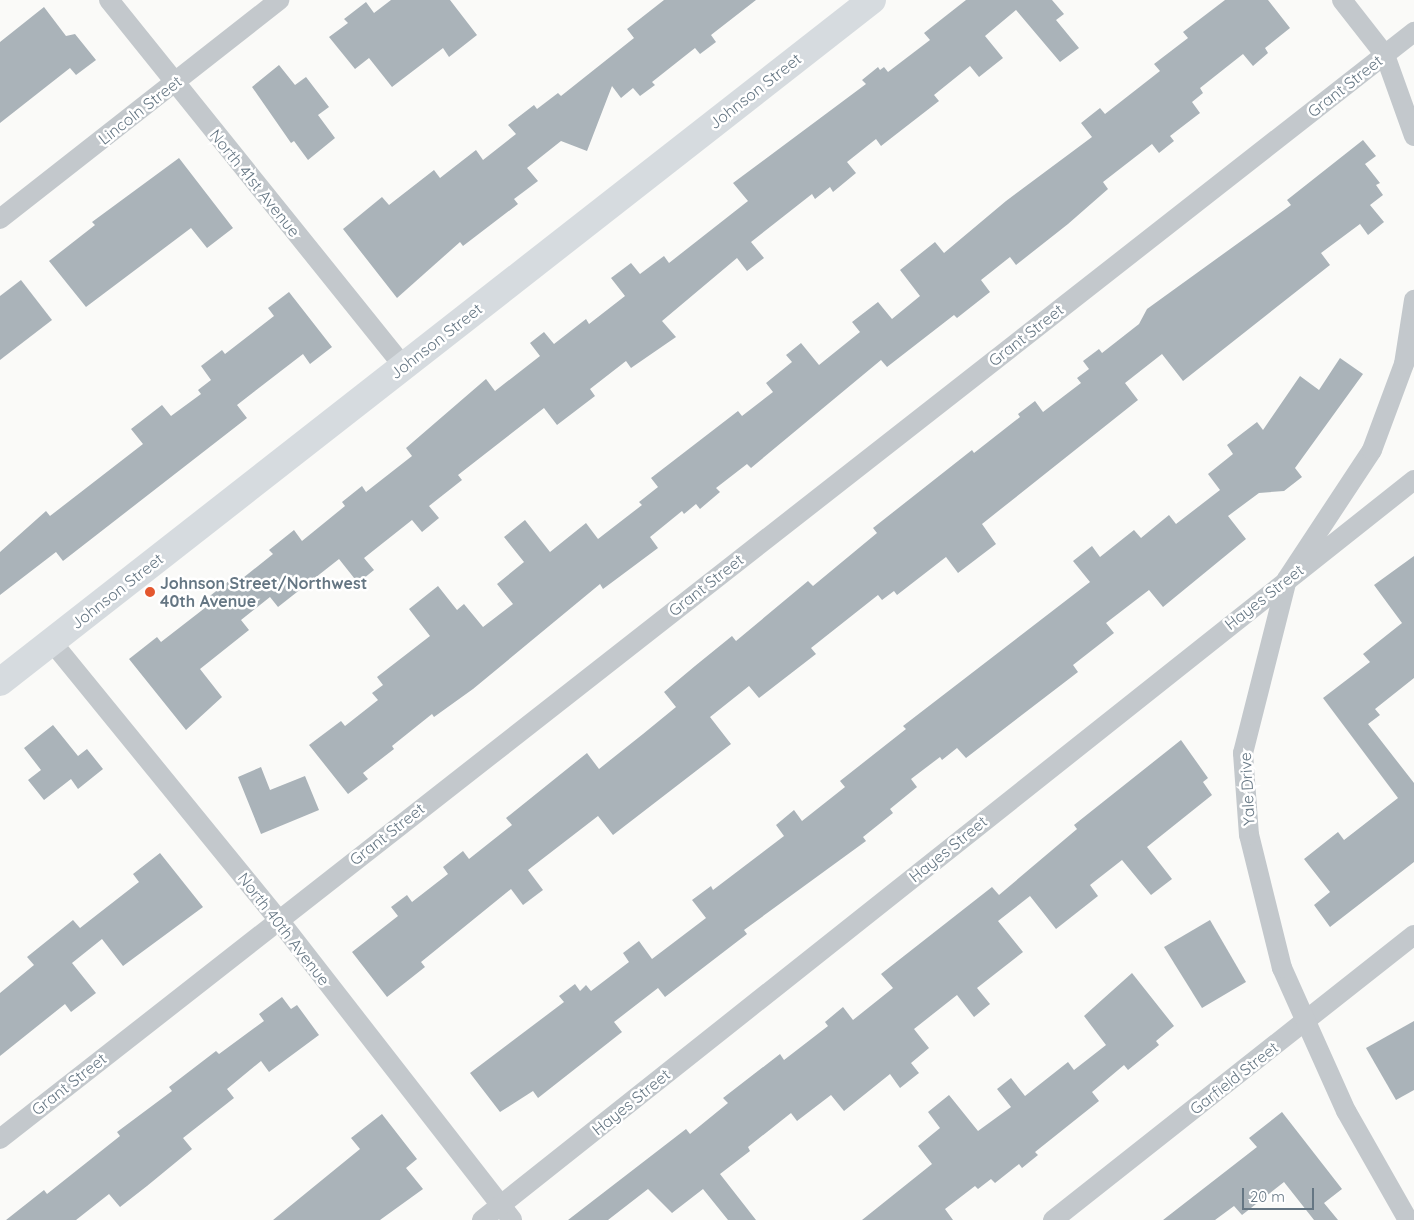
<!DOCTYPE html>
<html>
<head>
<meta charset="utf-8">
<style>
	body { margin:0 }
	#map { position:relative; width:1414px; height:1220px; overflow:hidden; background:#fafaf8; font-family:Quicksand,sans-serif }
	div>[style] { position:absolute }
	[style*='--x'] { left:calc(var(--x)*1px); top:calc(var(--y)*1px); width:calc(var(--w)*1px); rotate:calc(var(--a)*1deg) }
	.building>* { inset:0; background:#aab3b9 }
	.street>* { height:20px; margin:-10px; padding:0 10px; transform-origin:10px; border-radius:10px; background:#c3c8cc }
	.secondary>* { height:28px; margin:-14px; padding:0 14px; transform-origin:14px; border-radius:14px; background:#d6dbdf }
	.dots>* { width:14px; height:14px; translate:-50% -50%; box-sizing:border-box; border:2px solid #fff; border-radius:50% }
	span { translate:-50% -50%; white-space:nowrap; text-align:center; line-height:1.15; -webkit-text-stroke:5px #fff; paint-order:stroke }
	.street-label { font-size:16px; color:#657683 }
	.poi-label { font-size:16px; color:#657683; font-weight:700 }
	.left { translate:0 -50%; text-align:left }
	.scale { position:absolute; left:1242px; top:1188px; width:72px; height:22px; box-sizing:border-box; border:2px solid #657683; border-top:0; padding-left:6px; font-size:15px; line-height:18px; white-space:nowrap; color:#657683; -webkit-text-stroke:4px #fff; paint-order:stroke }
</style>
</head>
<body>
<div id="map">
	<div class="building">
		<i style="clip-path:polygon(391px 0,450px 0,477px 35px,449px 57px,443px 48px,392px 87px,369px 58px,355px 69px,329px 37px,348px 23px,344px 19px,366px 2px,374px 13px)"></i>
		<i style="clip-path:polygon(664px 0,756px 0,711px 35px,716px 42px,700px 54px,695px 48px,652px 82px,655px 85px,640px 96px,633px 88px,621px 98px,612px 86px,587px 151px,561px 141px,527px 168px,538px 181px,514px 199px,518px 204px,463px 246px,460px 242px,397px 298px,343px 229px,382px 197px,389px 205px,434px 170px,440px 178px,476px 150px,483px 160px,516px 134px,508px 125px,534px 105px,537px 109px,558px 93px,561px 96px,634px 38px,627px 29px)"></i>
		<i style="clip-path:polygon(966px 0,1052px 0,1064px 14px,1056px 20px,1079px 48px,1060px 62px,1016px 10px,985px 36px,1003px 58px,979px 77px,970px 66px,934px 95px,939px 101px,881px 146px,876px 139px,847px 162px,856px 173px,833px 192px,830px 187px,815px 199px,812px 194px,751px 242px,764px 258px,747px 271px,737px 258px,662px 321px,676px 337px,631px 368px,626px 361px,590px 389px,595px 396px,557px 425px,544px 408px,458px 475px,462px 480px,429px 506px,439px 518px,422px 532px,412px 520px,364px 558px,374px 570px,358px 583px,339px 559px,278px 607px,270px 597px,241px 620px,249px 630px,200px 669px,222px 697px,186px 730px,129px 659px,157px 637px,161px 642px,210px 604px,206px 599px,229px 581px,233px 586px,273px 554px,269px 550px,294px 530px,302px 541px,345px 506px,342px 502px,362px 486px,366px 492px,412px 456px,406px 448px,486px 379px,495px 391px,540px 356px,530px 343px,544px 332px,554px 344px,586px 319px,589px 324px,625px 296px,611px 278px,631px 263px,640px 274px,664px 256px,669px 263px,748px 201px,733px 183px,866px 84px,862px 80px,878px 67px,880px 70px,884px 67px,888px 72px,930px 40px,924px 33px)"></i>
		<i style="clip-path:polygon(1225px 0,1268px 0,1290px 28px,1265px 48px,1268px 53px,1253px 66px,1243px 54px,1200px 88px,1203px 93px,1192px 102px,1200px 113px,1170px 136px,1174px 141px,1159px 153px,1152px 144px,1103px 182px,1108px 189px,1068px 224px,1016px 265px,1010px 257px,981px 280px,990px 292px,957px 318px,954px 315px,887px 367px,881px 360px,751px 468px,747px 464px,716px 488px,720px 492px,700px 509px,696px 504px,684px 514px,682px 511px,650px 537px,658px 548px,603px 589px,600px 584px,473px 689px,434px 717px,432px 714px,392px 746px,394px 749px,363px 773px,368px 779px,348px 794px,309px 745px,341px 721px,345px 726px,378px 700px,372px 693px,383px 685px,377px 677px,430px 636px,409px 609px,438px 586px,457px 610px,464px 604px,483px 627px,513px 604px,497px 584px,524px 562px,504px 537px,525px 520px,550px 552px,586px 523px,598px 539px,642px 505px,639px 502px,658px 487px,651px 478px,738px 411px,742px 416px,773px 392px,766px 383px,792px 362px,786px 355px,801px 343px,819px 365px,860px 332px,852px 322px,878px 302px,892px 319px,920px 296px,900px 270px,935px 242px,944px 253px,1006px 201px,1092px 137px,1081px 123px,1100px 108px,1105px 114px,1160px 71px,1154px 64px,1188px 38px,1183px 32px)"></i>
		<i style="clip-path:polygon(44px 7px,66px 36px,75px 34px,96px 60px,76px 75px,70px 68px,0 123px,0 42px)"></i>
		<i style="clip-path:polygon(279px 65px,295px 85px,306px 77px,329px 107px,318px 115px,335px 138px,308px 160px,294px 141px,291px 143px,252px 87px)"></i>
		<i style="clip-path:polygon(1363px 140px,1376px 156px,1365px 164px,1380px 183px,1376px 185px,1383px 195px,1370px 205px,1384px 222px,1368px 235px,1360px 224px,1321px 253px,1330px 265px,1183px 381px,1162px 354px,1125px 383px,1138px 400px,982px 524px,996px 544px,958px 573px,946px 557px,897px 595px,894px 591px,882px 600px,878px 595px,811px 648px,816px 654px,759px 698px,749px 686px,710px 717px,731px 744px,613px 835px,598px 816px,528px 870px,543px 890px,523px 905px,511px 889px,421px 962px,425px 967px,387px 997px,352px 952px,398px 916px,391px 907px,407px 895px,412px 902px,448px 874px,443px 867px,463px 851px,469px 859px,512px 825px,506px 818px,587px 753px,599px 769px,643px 734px,676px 707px,664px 692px,695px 666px,732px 636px,736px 641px,808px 581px,813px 586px,877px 533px,873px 528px,972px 450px,974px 453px,1020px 417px,1018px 414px,1035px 401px,1043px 412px,1081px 383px,1077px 378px,1089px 369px,1083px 361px,1099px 349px,1102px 353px,1139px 324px,1147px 309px,1291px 205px,1287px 200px)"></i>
		<i style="clip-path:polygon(179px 158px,233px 228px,207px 248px,191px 228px,86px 307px,49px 261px,95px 225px,92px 222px)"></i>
		<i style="clip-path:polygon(21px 280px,52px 320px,0 360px,0 296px)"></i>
		<i style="clip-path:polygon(289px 292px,332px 347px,310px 364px,303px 354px,237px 405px,247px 418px,63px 561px,56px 552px,0 595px,0 552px,46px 511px,50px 516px,143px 444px,131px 429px,162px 405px,171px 416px,201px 394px,198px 390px,211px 380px,201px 366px,222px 350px,225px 354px,274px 316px,268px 308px)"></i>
		<i style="clip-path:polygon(1340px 358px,1363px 374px,1295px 468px,1302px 477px,1284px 491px,1259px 493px,1228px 516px,1246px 539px,1163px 607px,1149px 590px,1106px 623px,1114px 633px,1073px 665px,1078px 672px,966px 758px,957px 748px,942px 760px,940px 757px,911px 779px,917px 787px,890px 809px,893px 813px,863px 837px,866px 841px,744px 930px,747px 934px,665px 997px,658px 988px,614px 1022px,622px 1032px,538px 1098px,533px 1091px,500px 1112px,470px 1073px,564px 1002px,559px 996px,575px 984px,580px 991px,586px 985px,591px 991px,629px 962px,623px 953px,639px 941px,652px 959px,706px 918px,692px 900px,711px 886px,713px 890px,784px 836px,776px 825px,794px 810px,802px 821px,845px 787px,840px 781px,906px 729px,903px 726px,1090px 582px,1073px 561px,1092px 546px,1100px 557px,1134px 530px,1141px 538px,1169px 515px,1176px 524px,1220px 490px,1208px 474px,1233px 454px,1227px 445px,1257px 422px,1263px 430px,1300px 376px,1319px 390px)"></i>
		<i style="clip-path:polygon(1414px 556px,1414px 678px,1375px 709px,1380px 715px,1368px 724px,1414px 783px,1414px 862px,1330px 927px,1314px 905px,1330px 892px,1304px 859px,1338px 832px,1344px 840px,1398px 798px,1323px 698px,1370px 662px,1363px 654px,1402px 623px,1374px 585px)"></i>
		<i style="clip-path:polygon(53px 725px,78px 756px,87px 749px,103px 769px,78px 789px,71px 779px,44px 800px,28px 780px,41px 770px,24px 748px)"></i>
		<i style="clip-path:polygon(1181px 740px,1208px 778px,1203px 782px,1212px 795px,1147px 847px,1172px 879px,1151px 895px,1122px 860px,1090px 885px,1098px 896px,1056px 929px,1030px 896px,998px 921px,1023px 952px,977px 988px,990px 1004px,974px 1017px,957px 995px,914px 1029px,929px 1048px,911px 1063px,919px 1073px,900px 1088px,890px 1074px,844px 1111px,831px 1095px,797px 1121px,791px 1113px,748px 1147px,750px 1151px,720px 1174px,756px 1220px,728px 1220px,703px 1189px,672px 1213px,648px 1189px,608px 1220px,568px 1220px,686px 1129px,690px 1134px,728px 1103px,723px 1098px,780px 1054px,784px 1060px,828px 1026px,825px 1022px,843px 1007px,853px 1020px,893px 988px,881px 974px,992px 887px,999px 895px,1077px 829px,1074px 825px)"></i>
		<i style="clip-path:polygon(261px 767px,270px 790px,305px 776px,319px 810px,261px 834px,238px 777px)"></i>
		<i style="clip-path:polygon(160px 853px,203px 907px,123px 966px,102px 939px,72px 963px,96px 993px,71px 1012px,65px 1004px,0 1056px,0 993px,34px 965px,27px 957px,73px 920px,80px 928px,139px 882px,133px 874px)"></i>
		<i style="clip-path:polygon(1210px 920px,1246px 982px,1202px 1008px,1164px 947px)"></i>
		<i style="clip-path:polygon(1132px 973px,1174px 1026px,1156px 1041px,1159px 1045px,1128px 1070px,1124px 1065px,1092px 1092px,1099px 1101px,1035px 1152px,1038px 1155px,1022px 1168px,1019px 1164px,995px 1183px,991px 1179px,978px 1189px,975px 1186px,945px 1209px,953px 1220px,862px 1220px,932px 1164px,918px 1146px,940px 1128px,928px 1112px,949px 1095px,978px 1131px,1011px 1107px,997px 1089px,1011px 1078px,1025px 1096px,1068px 1062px,1074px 1070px,1106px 1045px,1084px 1016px)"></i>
		<i style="clip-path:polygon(282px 997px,291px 1009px,297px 1005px,319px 1035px,269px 1072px,261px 1061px,227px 1089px,234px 1098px,183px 1138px,192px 1149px,147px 1186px,120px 1207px,109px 1194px,76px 1220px,6px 1220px,44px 1190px,47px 1194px,120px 1136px,117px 1132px,172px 1091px,169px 1087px,216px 1051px,219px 1054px,264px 1021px,259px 1014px)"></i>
		<i style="clip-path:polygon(1414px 1021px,1414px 1090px,1396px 1100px,1366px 1048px)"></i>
		<i style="clip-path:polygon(1282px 1112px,1342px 1189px,1324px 1203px,1338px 1220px,1314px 1220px,1284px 1182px,1242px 1215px,1234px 1206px,1215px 1220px,1163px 1220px,1257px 1147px,1249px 1138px)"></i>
		<i style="clip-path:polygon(382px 1114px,417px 1159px,406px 1168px,423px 1189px,380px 1220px,273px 1220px,360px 1149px,351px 1138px)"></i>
	</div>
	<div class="street">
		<i style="--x:109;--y:0;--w:469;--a:51.2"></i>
		<i style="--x:1342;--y:0;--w:70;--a:52"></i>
		<i style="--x:1385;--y:55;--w:86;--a:70.3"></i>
		<i style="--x:0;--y:219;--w:355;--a:-38.1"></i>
		<i style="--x:52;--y:642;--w:357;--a:50.8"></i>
		<i style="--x:278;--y:919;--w:381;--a:52.1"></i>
		<i style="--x:0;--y:1139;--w:1796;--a:-38.06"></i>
		<i style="--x:482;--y:1220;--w:1190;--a:-38.45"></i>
		<i style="--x:1053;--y:1220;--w:460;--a:-38.3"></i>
		<i style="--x:1408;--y:1220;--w:125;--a:-119.6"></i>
		<i style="--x:1346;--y:1111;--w:157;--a:-114.1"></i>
		<i style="--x:1282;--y:968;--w:137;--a:-103.9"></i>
		<i style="--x:1249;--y:835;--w:82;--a:-94.2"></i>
		<i style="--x:1243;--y:753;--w:179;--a:-75.8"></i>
		<i style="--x:1287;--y:579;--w:154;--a:-56.6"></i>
		<i style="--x:1372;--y:450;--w:92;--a:-69.6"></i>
		<i style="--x:1404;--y:364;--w:65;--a:-81.1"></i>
	</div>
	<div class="secondary">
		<i style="--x:0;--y:682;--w:1107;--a:-38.03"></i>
	</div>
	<div class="dots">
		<i style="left:150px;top:592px;background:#e4572e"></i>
	</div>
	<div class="street-label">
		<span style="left:1345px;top:86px;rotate:-38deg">Grant Street</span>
		<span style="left:755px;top:91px;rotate:-38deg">Johnson Street</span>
		<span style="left:140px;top:110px;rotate:-38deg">Lincoln Street</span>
		<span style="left:255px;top:183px;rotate:51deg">North 41st Avenue</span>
		<span style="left:1026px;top:335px;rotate:-38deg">Grant Street</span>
		<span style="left:436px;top:341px;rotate:-38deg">Johnson Street</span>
		<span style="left:706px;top:585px;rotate:-38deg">Grant Street</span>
		<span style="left:117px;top:591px;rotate:-38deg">Johnson Street</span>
		<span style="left:1264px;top:597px;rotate:-38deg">Hayes Street</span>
		<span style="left:1247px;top:789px;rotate:-93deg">Yale Drive</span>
		<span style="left:387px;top:834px;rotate:-38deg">Grant Street</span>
		<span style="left:948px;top:849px;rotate:-39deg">Hayes Street</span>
		<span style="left:284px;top:929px;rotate:52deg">North 40th Avenue</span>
		<span style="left:1234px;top:1078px;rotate:-38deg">Garfield Street</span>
		<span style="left:69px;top:1084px;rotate:-38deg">Grant Street</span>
		<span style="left:631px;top:1102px;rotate:-39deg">Hayes Street</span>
	</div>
	<div class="poi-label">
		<span class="left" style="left:160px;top:592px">Johnson Street/Northwest<br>40th Avenue</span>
	</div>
	<div class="scale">20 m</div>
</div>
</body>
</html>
